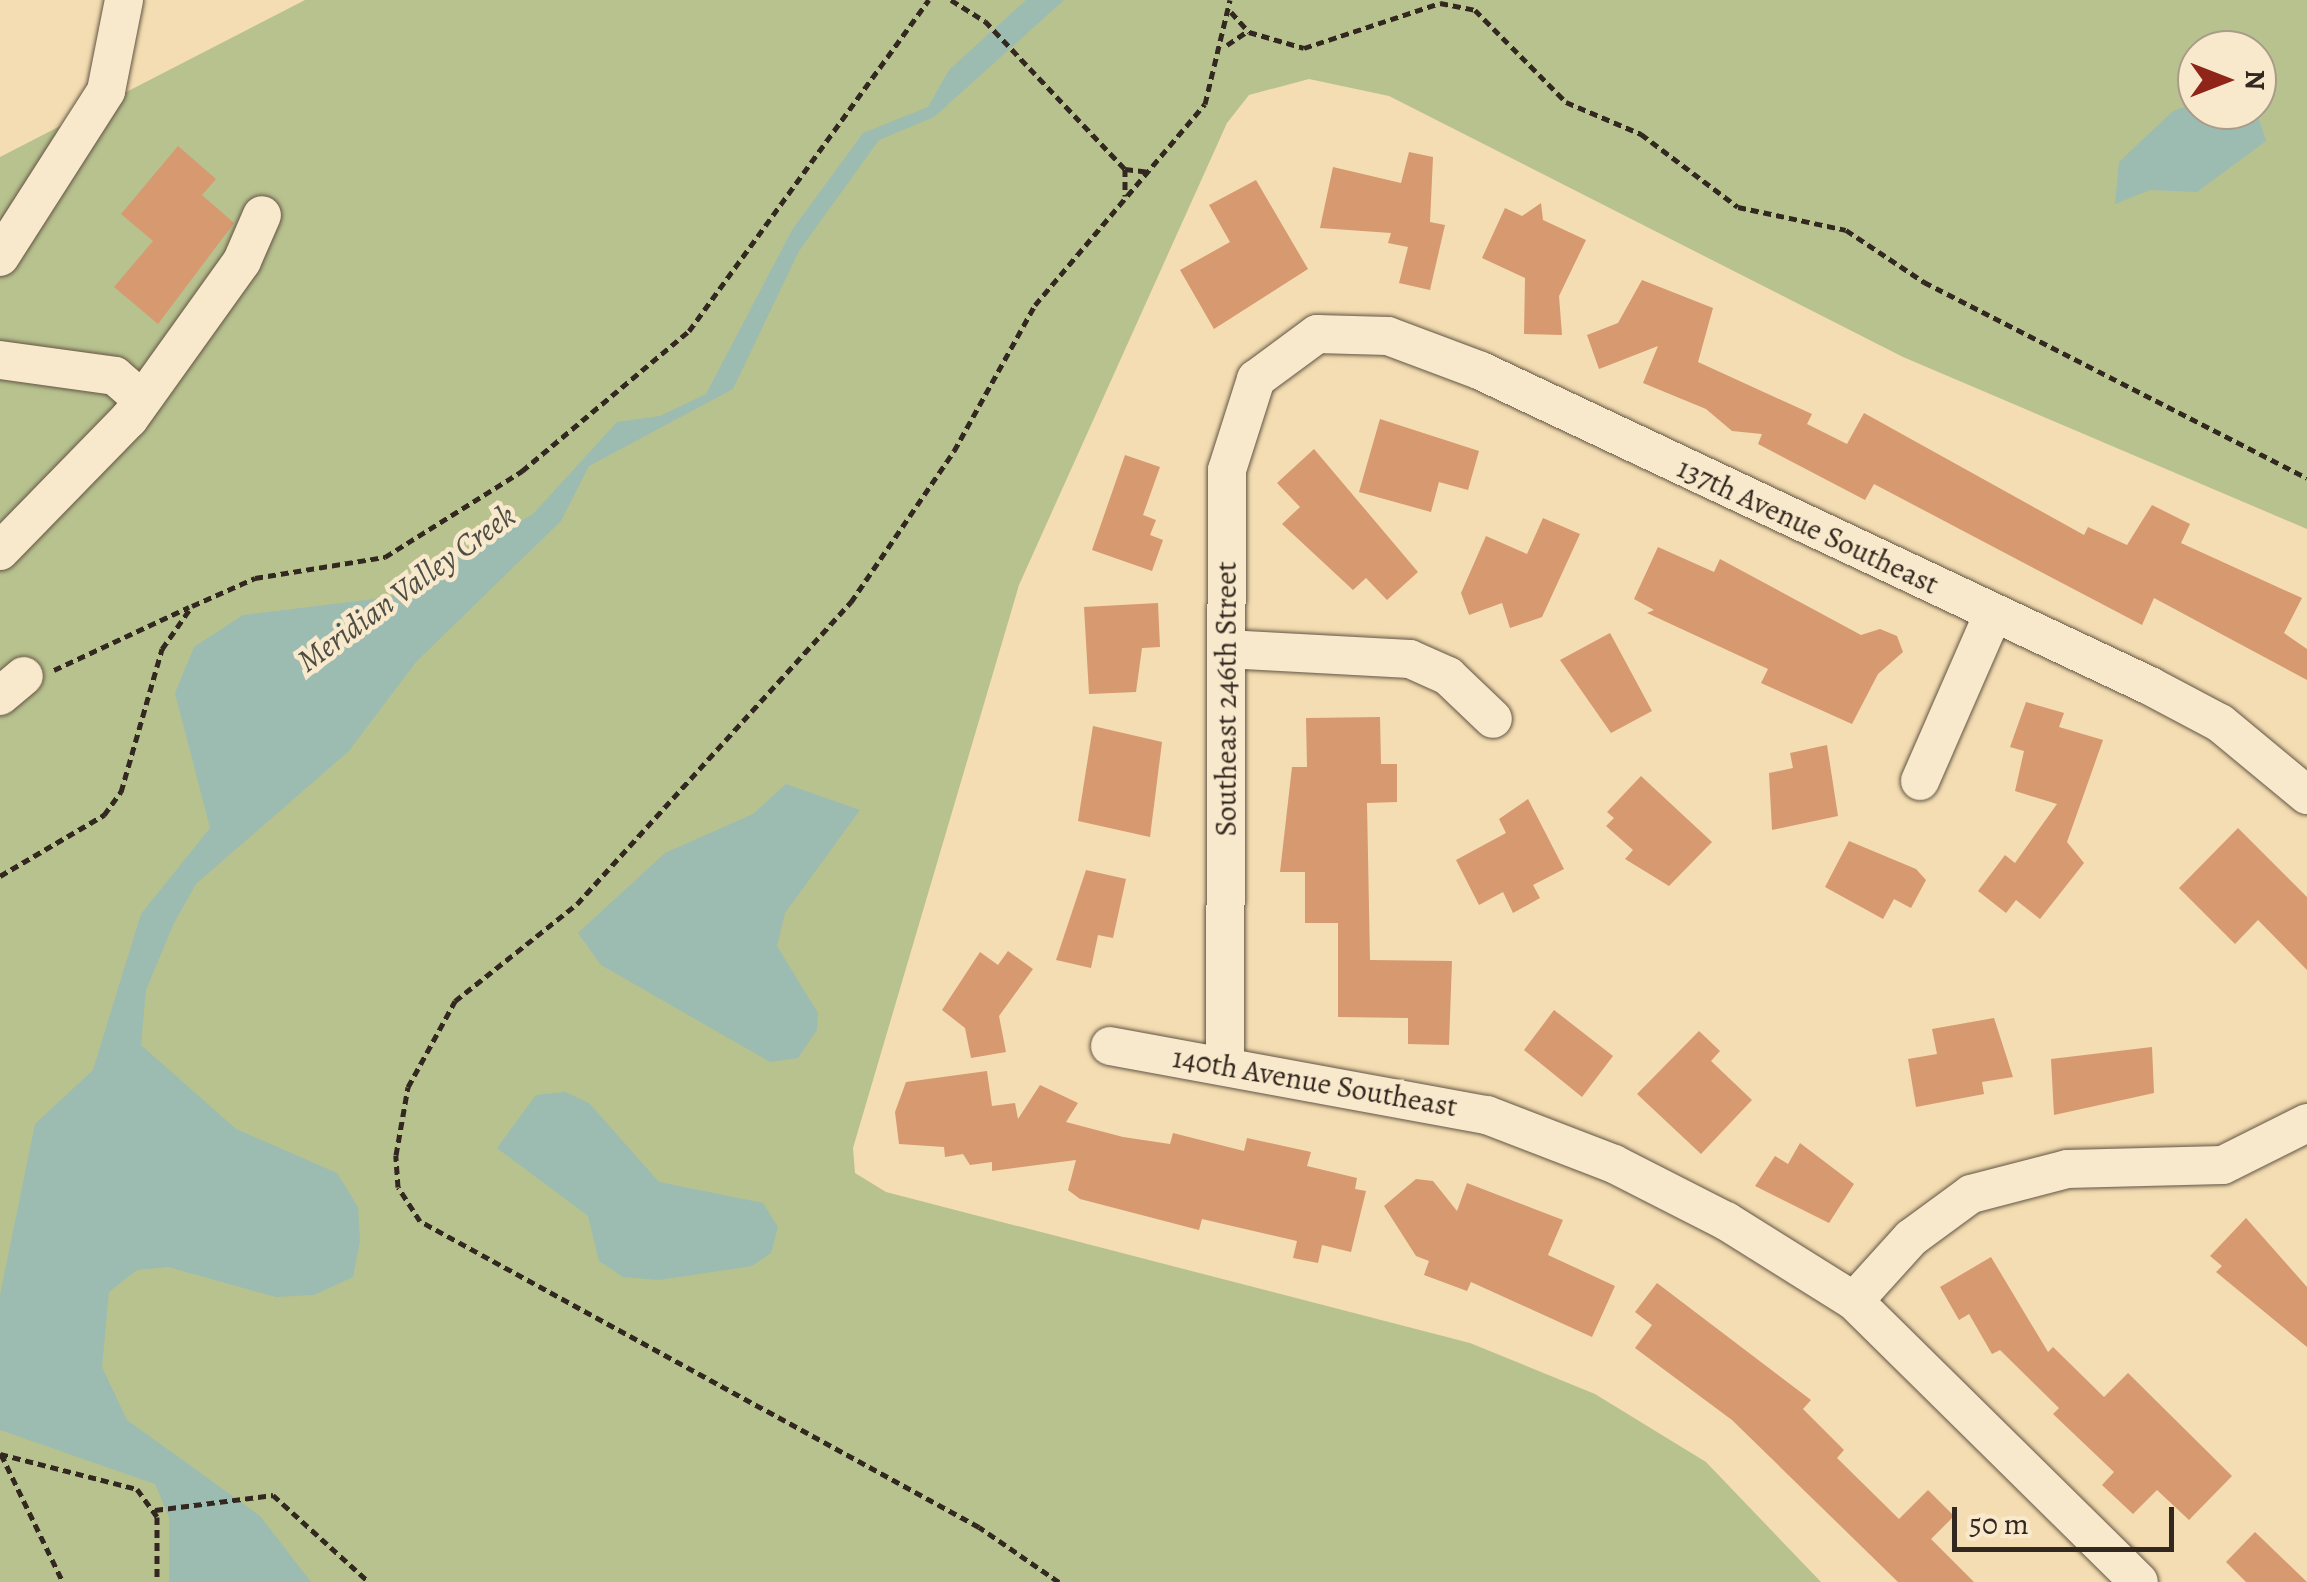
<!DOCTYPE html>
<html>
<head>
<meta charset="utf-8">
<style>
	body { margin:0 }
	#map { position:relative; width:2307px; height:1582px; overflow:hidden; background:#f4ddb2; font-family:Alegreya,serif }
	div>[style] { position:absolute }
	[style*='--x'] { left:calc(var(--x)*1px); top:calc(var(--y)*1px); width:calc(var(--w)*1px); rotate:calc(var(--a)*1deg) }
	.green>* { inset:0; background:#b8c28f }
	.water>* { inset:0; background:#9cbbb1 }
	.building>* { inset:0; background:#d69970 }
	.path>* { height:5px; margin-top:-2.5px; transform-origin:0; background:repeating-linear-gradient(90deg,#332820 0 8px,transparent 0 13px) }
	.roads { filter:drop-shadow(0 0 2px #635544) drop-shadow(0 0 2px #635544) }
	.minor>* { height:38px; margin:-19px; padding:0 19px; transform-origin:19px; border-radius:19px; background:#f8e9cd }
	span { translate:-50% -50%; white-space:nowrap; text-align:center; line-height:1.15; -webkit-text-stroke:9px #f8e9cd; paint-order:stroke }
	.street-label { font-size:30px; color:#332820 }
	.water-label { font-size:32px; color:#4d4d44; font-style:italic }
	.north { position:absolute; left:2177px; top:30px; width:100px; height:100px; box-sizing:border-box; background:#f8e9cd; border:2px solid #a99c88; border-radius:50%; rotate:90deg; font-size:28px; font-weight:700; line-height:40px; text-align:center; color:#332820 }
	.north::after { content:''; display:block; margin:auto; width:35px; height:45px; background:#8f2418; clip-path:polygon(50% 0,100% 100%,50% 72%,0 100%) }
	.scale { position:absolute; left:1952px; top:1507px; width:222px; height:45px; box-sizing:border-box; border:5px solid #332820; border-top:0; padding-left:12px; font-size:30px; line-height:35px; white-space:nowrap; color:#332820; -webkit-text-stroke:8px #f8e9cd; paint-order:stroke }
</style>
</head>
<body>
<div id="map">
	<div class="green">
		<i style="clip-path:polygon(evenodd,305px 0,2307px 0,2307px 529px,1903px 357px,1389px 96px,1309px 79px,1249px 95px,1227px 123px,1019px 585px,853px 1148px,855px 1173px,886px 1192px,1470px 1343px,1595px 1394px,1706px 1462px,1821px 1582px,0 1582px,0 157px,305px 0,2197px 50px,2257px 50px,2257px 110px,2197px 110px,2197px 50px)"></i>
	</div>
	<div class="water">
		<i style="clip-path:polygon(1026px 0,1064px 0,934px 117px,879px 140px,799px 251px,733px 389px,589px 466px,561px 521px,416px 662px,349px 751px,196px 884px,174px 923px,146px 990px,141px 1045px,236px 1129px,337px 1173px,358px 1207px,360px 1241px,353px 1277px,314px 1295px,276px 1297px,168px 1267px,137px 1270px,109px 1292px,102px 1367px,127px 1420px,260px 1516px,311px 1582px,169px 1582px,169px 1517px,155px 1484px,0 1430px,0 1295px,35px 1124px,93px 1070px,141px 914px,210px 828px,175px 693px,194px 647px,243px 615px,390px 597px,533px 514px,617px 422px,660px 416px,706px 394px,792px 230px,863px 133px,928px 107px,949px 70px)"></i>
		<i style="clip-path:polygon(2197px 103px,2256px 110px,2266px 141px,2197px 192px,2150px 190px,2115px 204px,2119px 162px,2173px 111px)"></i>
		<i style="clip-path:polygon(786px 784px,860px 810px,785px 913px,777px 946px,818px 1013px,817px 1030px,798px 1058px,770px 1062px,601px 965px,578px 933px,665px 853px,753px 814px)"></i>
		<i style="clip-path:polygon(565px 1092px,589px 1103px,659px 1182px,763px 1203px,778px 1227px,771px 1253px,752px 1266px,659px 1280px,623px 1277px,599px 1261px,588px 1216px,497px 1148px,536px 1095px)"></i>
	</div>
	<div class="building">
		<i style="clip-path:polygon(178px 146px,216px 179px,202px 195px,234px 223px,158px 324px,114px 287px,153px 241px,121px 214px)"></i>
		<i style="clip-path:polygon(1409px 152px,1433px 157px,1430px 222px,1445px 225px,1430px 290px,1399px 283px,1408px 247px,1388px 243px,1391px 233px,1320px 228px,1333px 167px,1401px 183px)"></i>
		<i style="clip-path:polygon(1256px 180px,1308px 269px,1214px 329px,1180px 270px,1230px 242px,1209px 205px)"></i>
		<i style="clip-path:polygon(1541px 203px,1543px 220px,1586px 240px,1559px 296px,1562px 335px,1524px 334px,1525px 278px,1482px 258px,1505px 208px,1522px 216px)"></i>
		<i style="clip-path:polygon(1642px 280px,1713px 308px,1698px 362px,1812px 414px,1807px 424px,1847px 444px,1864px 413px,2084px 535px,2088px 527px,2127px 545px,2152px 505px,2190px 524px,2181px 543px,2302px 598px,2284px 633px,2307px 649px,2307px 680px,2154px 598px,2142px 625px,1874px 484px,1865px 500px,1758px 444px,1762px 434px,1732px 431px,1706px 409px,1643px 383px,1658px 346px,1599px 369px,1587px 335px,1618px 323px)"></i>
		<i style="clip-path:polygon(1380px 419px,1479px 451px,1468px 490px,1439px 482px,1431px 512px,1359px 492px)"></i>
		<i style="clip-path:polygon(1314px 449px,1418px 572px,1387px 600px,1366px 578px,1353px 590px,1282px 524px,1300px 507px,1277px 483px)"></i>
		<i style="clip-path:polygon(1125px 455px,1160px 467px,1143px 515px,1156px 520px,1150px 535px,1163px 540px,1152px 571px,1092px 550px)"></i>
		<i style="clip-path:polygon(1543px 518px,1580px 534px,1542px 617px,1510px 628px,1502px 603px,1469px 615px,1461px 593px,1486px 536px,1527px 554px)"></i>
		<i style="clip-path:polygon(1658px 547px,1714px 572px,1720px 559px,1861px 635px,1880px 629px,1897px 636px,1903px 652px,1878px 674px,1852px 724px,1761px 683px,1768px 669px,1647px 613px,1654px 610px,1634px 599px)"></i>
		<i style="clip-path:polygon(1158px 603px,1160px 647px,1142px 648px,1136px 692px,1089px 694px,1084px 607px)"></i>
		<i style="clip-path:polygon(1610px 633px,1652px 711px,1611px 733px,1560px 660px)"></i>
		<i style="clip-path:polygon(2026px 702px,2064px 713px,2059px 727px,2103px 740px,2067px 842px,2084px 863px,2040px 919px,2016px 900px,2006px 913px,1978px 891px,2005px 855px,2015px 863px,2057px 804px,2015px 791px,2024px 751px,2010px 747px)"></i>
		<i style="clip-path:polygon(1380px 717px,1381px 764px,1397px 764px,1397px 802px,1367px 803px,1370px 960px,1452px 961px,1449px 1045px,1408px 1044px,1408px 1018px,1338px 1017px,1338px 923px,1305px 923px,1305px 872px,1280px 872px,1292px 767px,1307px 767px,1306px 718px)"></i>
		<i style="clip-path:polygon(1093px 726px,1162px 742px,1150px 837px,1078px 821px)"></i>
		<i style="clip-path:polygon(1827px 745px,1838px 816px,1772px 830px,1769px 773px,1793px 768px,1790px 753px)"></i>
		<i style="clip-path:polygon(1641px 776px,1712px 842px,1669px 886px,1625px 859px,1633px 850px,1606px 826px,1614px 818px,1607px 812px)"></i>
		<i style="clip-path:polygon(1528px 799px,1564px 869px,1533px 885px,1540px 898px,1513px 913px,1503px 892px,1479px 905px,1456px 860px,1506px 833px,1499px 819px)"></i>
		<i style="clip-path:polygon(2238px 828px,2307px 897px,2307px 970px,2258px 920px,2235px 944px,2179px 888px)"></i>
		<i style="clip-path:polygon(1849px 841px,1916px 869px,1926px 880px,1911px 908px,1894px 899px,1883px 919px,1825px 887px)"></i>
		<i style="clip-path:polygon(1086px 870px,1126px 879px,1113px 938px,1098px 935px,1091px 968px,1056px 960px)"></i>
		<i style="clip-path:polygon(1008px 951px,1033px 969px,999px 1016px,1006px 1052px,971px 1058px,965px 1028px,942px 1010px,980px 952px,998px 965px)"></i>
		<i style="clip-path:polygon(1554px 1010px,1613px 1056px,1582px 1097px,1524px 1050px)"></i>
		<i style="clip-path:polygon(1994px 1018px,2013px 1077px,1982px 1082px,1984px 1094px,1916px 1107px,1908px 1059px,1937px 1054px,1932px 1029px)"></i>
		<i style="clip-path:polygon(1699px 1031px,1720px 1051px,1711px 1061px,1752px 1100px,1701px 1154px,1637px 1094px)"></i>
		<i style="clip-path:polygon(2152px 1047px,2154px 1093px,2054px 1115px,2051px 1059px)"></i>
		<i style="clip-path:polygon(987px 1071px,992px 1106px,1015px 1103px,1018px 1119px,1040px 1085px,1078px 1103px,1066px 1122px,1123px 1137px,1170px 1144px,1173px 1133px,1244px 1151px,1247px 1138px,1311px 1152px,1307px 1166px,1357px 1178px,1355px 1189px,1366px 1191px,1351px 1252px,1322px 1245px,1318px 1263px,1293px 1258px,1297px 1241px,1202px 1219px,1199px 1230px,1080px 1199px,1068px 1190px,1076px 1160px,992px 1171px,992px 1162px,970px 1165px,963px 1154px,945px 1157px,944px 1147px,899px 1144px,895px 1112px,906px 1082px)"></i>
		<i style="clip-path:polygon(1800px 1143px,1854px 1184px,1829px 1223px,1755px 1186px,1775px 1156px,1788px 1164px)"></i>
		<i style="clip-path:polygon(1416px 1179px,1433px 1181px,1457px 1211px,1467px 1183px,1563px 1220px,1548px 1255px,1615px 1286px,1592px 1337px,1471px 1282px,1467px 1291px,1424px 1275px,1429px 1261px,1416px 1256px,1384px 1206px)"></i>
		<i style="clip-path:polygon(2246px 1218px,2307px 1287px,2307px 1347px,2216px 1272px,2222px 1266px,2210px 1256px)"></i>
		<i style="clip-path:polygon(1991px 1257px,2048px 1352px,2053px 1347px,2104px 1397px,2128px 1373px,2232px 1476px,2189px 1520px,2157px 1490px,2133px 1514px,2102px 1485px,2114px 1472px,2053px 1414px,2059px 1408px,2000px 1350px,1992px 1354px,1969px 1314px,1959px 1320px,1940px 1287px)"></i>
		<i style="clip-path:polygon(1657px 1283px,1811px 1400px,1803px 1409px,1844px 1450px,1837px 1458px,1899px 1519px,1928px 1490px,1954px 1516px,1931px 1539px,1974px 1582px,1898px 1582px,1732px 1420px,1635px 1348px,1652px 1325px,1635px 1312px)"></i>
		<i style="clip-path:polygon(2255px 1532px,2307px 1582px,2246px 1582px,2226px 1562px)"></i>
	</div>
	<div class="path">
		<i style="--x:951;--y:0;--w:40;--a:32"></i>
		<i style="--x:985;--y:21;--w:204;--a:46.6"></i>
		<i style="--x:1125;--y:169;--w:23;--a:7"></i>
		<i style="--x:1231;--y:12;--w:27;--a:48"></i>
		<i style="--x:1249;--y:32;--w:57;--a:16.2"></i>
		<i style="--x:1304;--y:48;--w:143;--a:-18.3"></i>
		<i style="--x:1440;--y:3;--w:36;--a:11"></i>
		<i style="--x:1475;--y:10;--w:129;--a:45.3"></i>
		<i style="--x:1566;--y:102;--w:82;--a:23.1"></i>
		<i style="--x:1641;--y:134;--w:121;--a:37"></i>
		<i style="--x:1738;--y:207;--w:110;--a:12"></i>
		<i style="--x:1846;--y:230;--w:94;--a:33.7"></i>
		<i style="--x:1924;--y:282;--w:430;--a:27.1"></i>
		<i style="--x:1227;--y:45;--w:23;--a:-34"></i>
		<i style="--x:1125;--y:169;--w:27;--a:90"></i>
		<i style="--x:54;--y:670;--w:149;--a:-25"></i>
		<i style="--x:0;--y:876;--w:121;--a:-30.4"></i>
		<i style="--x:104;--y:815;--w:29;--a:-54"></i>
		<i style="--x:121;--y:792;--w:149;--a:-74"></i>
		<i style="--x:162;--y:649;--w:52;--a:-55.1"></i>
		<i style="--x:192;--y:606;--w:69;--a:-24"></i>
		<i style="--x:255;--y:578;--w:132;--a:-9.2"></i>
		<i style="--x:385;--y:557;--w:162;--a:-32.1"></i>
		<i style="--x:522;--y:471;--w:218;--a:-40"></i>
		<i style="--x:689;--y:331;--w:409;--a:-54.1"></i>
		<i style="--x:0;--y:1454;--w:141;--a:14.3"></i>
		<i style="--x:137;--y:1489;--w:34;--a:54"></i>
		<i style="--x:157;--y:1517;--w:65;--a:90"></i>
		<i style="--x:1;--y:1454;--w:142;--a:64.2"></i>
		<i style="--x:155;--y:1510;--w:119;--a:-7.2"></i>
		<i style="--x:273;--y:1495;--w:130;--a:42.2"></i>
		<i style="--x:1059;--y:1582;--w:97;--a:-145.5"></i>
		<i style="--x:979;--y:1527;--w:637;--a:-151.3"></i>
		<i style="--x:420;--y:1221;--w:40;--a:-122.9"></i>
		<i style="--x:398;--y:1187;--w:32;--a:-94"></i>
		<i style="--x:396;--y:1155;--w:69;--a:-80"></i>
		<i style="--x:408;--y:1087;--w:98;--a:-61.3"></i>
		<i style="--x:455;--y:1001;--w:156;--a:-38.5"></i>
		<i style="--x:577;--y:904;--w:408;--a:-47.8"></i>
		<i style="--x:851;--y:602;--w:183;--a:-55.7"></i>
		<i style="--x:954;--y:451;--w:167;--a:-61"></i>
		<i style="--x:1035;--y:305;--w:263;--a:-49.8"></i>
		<i style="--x:1205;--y:104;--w:107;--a:-76.5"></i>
	</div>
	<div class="roads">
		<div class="minor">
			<i style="--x:0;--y:257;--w:197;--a:-57.4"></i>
			<i style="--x:106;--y:91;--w:93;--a:-78.8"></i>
			<i style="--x:0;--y:360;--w:116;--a:7.9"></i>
			<i style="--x:115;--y:376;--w:33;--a:41"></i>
			<i style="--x:0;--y:551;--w:185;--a:-45.7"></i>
			<i style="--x:129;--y:419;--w:194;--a:-54.4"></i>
			<i style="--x:242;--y:261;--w:50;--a:-66.5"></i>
			<i style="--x:1226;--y:649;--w:184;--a:3.1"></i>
			<i style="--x:1410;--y:659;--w:42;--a:24.1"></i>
			<i style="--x:1448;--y:676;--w:62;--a:43.7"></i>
			<i style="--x:0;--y:696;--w:31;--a:-40"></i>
			<i style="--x:1920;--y:781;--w:182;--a:-66.4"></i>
			<i style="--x:1110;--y:1046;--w:383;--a:10.4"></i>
			<i style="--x:1487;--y:1115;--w:136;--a:21.1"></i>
			<i style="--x:1614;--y:1164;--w:126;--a:27"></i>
			<i style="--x:1726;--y:1221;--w:151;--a:32"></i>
			<i style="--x:1854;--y:1301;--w:400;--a:44.6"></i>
			<i style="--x:1225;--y:1063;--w:593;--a:-89.81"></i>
			<i style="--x:1227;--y:470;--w:96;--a:-72.3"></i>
			<i style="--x:1256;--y:379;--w:76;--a:-36.4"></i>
			<i style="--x:1317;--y:334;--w:71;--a:1.6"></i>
			<i style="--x:1388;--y:336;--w:99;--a:20.6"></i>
			<i style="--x:1481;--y:371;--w:739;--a:25.21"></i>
			<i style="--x:2150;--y:686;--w:79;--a:27.9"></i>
			<i style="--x:2220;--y:723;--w:113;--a:39.6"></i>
			<i style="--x:1854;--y:1301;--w:85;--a:-47.9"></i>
			<i style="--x:1911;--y:1238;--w:74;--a:-36.3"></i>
			<i style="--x:1971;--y:1194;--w:99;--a:-14.6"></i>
			<i style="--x:2067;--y:1169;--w:156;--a:-1.5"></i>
			<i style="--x:2223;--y:1165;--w:94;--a:-26.6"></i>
		</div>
	</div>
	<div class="street-label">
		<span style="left:1808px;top:526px;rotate:25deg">137th Avenue Southeast</span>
		<span style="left:1226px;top:699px;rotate:-90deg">Southeast 246th Street</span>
		<span style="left:1315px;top:1082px;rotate:10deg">140th Avenue Southeast</span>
	</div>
	<div class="water-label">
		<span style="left:406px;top:588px;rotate:-36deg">Meridian Valley Creek</span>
	</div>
	<div class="north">N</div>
	<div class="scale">50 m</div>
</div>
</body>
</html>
